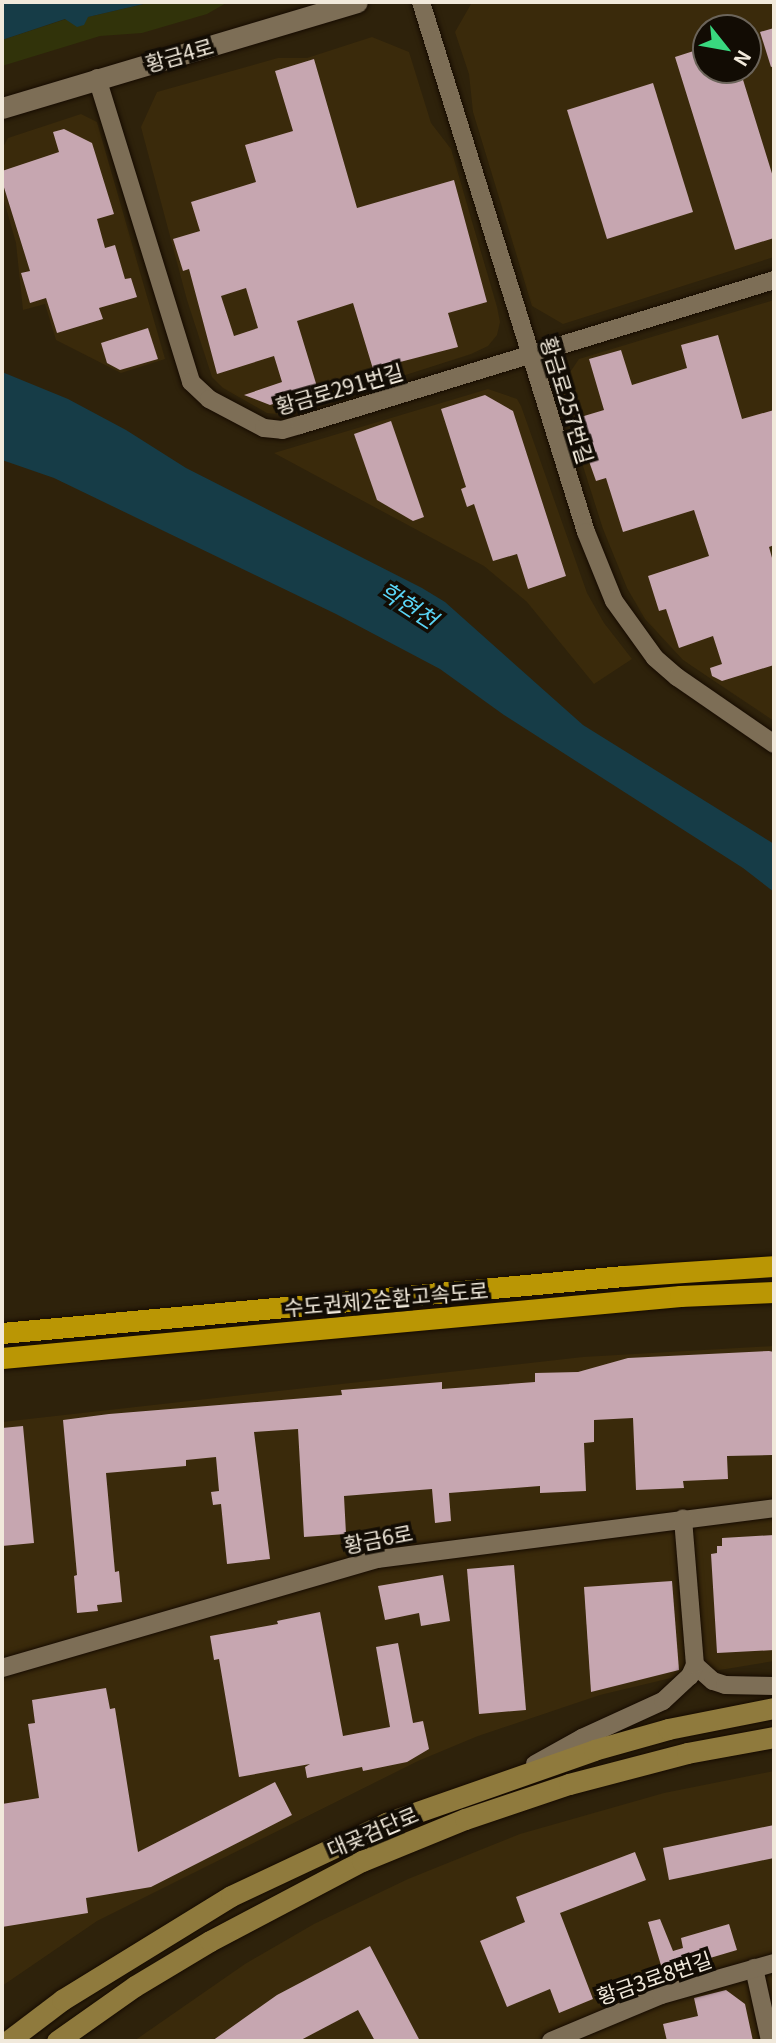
<!DOCTYPE html>
<html>
<head>
<meta charset="utf-8">
<style>
	body { margin:0 }
	#map { position:relative; width:776px; height:2043px; overflow:hidden; background:#2e220b; font-family:Georgia,"Noto Sans KR",serif }
	div>[style] { position:absolute }
	[style*='--x'] { left:calc(var(--x)*1px); top:calc(var(--y)*1px); width:calc(var(--w)*1px); rotate:calc(var(--a)*1deg) }
	.built>* { inset:0; background:#3a2a0b }
	.green>* { inset:0; background:#31330a }
	.water>* { inset:0; background:#163c47 }
	.building>* { inset:0; background:#c6a6b0 }
	.roads { filter:drop-shadow(0 0 2px #160b00) drop-shadow(0 0 2px #160b00) }
	.minor>* { height:18px; margin:-9px; padding:0 9px; transform-origin:9px; border-radius:9px; background:#7d6e56 }
	.tertiary>* { height:21px; margin:-10.5px; padding:0 10.5px; transform-origin:10.5px; border-radius:10.5px; background:#7d6e56 }
	.secondary>* { height:21px; margin:-10.5px; padding:0 10.5px; transform-origin:10.5px; border-radius:10.5px; background:#8f7a3d }
	.motorway>* { height:21px; margin:-10.5px; padding:0 10.5px; transform-origin:10.5px; border-radius:10.5px; background:#ba9604 }
	span { translate:-50% -50%; white-space:nowrap; text-align:center; line-height:1.15; -webkit-text-stroke:7px #120c04; paint-order:stroke }
	.street-label { font-size:21px; color:#f1e9db }
	.water-label { font-size:23px; color:#5ad4f5; font-style:italic }
	.frame { position:absolute; inset:0; border:4px solid #f1e9db; pointer-events:none }
	.north { position:absolute; left:692px; top:14px; width:70px; height:70px; box-sizing:border-box; background:#120c04; border:2px solid #6b645a; border-radius:50%; rotate:121deg; font-size:19px; font-weight:700; line-height:28px; text-align:center; color:#f1e9db }
	.north::after { content:''; display:block; margin:auto; width:24px; height:32px; background:#39d87f; clip-path:polygon(50% 0,100% 100%,50% 72%,0 100%) }
</style>
</head>
<body>
<div id="map">
	<div class="built">
		<i style="clip-path:polygon(evenodd,479px 2px,774px 2px,774px 257px,563px 324px,532px 306px,473px 112px,469px 74px,455px 32px,471px 4px,479px 2px,706px 28px,748px 28px,748px 70px,706px 70px,706px 28px)"></i>
		<i style="clip-path:polygon(372px 37px,409px 52px,431px 123px,451px 149px,497px 307px,500px 322px,497px 335px,488px 346px,471px 354px,309px 406px,277px 414px,267px 413px,223px 388px,212px 377px,187px 300px,141px 127px,157px 92px,278px 58px,307px 58px)"></i>
		<i style="clip-path:polygon(81px 114px,97px 122px,165px 359px,121px 373px,56px 340px,45px 304px,23px 310px,16px 243px,2px 194px,2px 149px,8px 138px)"></i>
		<i style="clip-path:polygon(774px 300px,774px 721px,683px 660px,645px 619px,627px 588px,603px 529px,560px 394px,562px 384px,579px 359px)"></i>
		<i style="clip-path:polygon(488px 389px,517px 399px,521px 406px,587px 593px,604px 623px,632px 659px,594px 684px,527px 602px,484px 566px,274px 453px)"></i>
		<i style="clip-path:polygon(774px 1346px,774px 1661px,671px 1678px,600px 1695px,478px 1736px,418px 1761px,97px 1921px,2px 1986px,2px 1422px,583px 1357px)"></i>
		<i style="clip-path:polygon(774px 1771px,774px 2041px,134px 2041px,245px 1964px,314px 1924px,408px 1879px,520px 1834px,664px 1793px)"></i>
	</div>
	<div class="green">
		<i style="clip-path:polygon(152px 2px,228px 2px,207px 14px,142px 33px,100px 36px,2px 66px,2px 40px,66px 19px,88px 17px)"></i>
	</div>
	<div class="water">
		<i style="clip-path:polygon(2px 2px,152px 2px,88px 17px,84px 25px,77px 27px,65px 19px,2px 40px)"></i>
		<i style="clip-path:polygon(2px 372px,68px 399px,126px 430px,186px 468px,422px 588px,445px 602px,583px 725px,774px 844px,774px 892px,743px 868px,504px 715px,440px 669px,336px 614px,54px 478px,2px 460px)"></i>
	</div>
	<div class="building">
		<i style="clip-path:polygon(774px 28px,774px 66px,771px 67px,760px 32px)"></i>
		<i style="clip-path:polygon(706px 47px,706px 70px,740px 70px,774px 180px,774px 238px,735px 250px,675px 57px)"></i>
		<i style="clip-path:polygon(evenodd,314px 59px,357px 208px,454px 180px,487px 302px,448px 313px,458px 347px,373px 369px,353px 303px,297px 321px,318px 390px,270px 405px,244px 395px,282px 382px,274px 356px,217px 374px,189px 269px,183px 271px,173px 239px,200px 231px,191px 202px,256px 182px,245px 145px,293px 131px,275px 71px,314px 59px,246px 288px,258px 328px,234px 336px,221px 296px,246px 288px)"></i>
		<i style="clip-path:polygon(653px 83px,693px 212px,607px 239px,567px 110px)"></i>
		<i style="clip-path:polygon(64px 129px,92px 143px,114px 214px,97px 219px,105px 248px,115px 245px,125px 279px,131px 278px,137px 297px,99px 308px,103px 319px,57px 333px,46px 298px,30px 303px,21px 273px,30px 271px,2px 181px,2px 171px,59px 152px,53px 132px)"></i>
		<i style="clip-path:polygon(148px 328px,158px 359px,120px 370px,107px 363px,101px 343px)"></i>
		<i style="clip-path:polygon(718px 335px,742px 419px,774px 410px,774px 545px,769px 547px,774px 565px,774px 665px,722px 681px,712px 676px,710px 668px,722px 664px,713px 636px,679px 648px,666px 609px,659px 611px,648px 576px,709px 556px,694px 510px,623px 532px,606px 478px,596px 481px,574px 419px,604px 410px,589px 359px,621px 350px,632px 385px,687px 368px,681px 345px)"></i>
		<i style="clip-path:polygon(485px 395px,513px 411px,566px 576px,528px 589px,517px 554px,493px 561px,474px 504px,467px 507px,461px 489px,466px 487px,441px 409px)"></i>
		<i style="clip-path:polygon(391px 421px,424px 517px,413px 521px,377px 500px,354px 434px)"></i>
		<i style="clip-path:polygon(769px 1351px,774px 1352px,772px 1455px,727px 1456px,728px 1479px,683px 1481px,684px 1488px,636px 1490px,633px 1418px,594px 1420px,594px 1442px,584px 1443px,586px 1491px,540px 1493px,540px 1486px,449px 1493px,451px 1521px,435px 1523px,432px 1489px,344px 1496px,346px 1534px,304px 1537px,298px 1429px,254px 1432px,270px 1559px,227px 1564px,221px 1504px,213px 1505px,211px 1492px,219px 1491px,216px 1457px,186px 1460px,186px 1466px,106px 1473px,115px 1572px,119px 1571px,122px 1602px,97px 1605px,98px 1611px,77px 1613px,74px 1576px,77px 1575px,63px 1420px,109px 1414px,342px 1395px,341px 1390px,392px 1386px,442px 1382px,442px 1389px,535px 1382px,535px 1373px,578px 1372px,628px 1358px)"></i>
		<i style="clip-path:polygon(23px 1426px,34px 1543px,2px 1546px,2px 1428px)"></i>
		<i style="clip-path:polygon(774px 1535px,774px 1650px,717px 1653px,711px 1554px,717px 1553px,717px 1546px,722px 1546px,722px 1538px)"></i>
		<i style="clip-path:polygon(514px 1565px,526px 1710px,479px 1714px,467px 1569px)"></i>
		<i style="clip-path:polygon(443px 1575px,450px 1621px,421px 1626px,419px 1613px,385px 1620px,378px 1586px)"></i>
		<i style="clip-path:polygon(672px 1581px,679px 1670px,591px 1692px,584px 1587px)"></i>
		<i style="clip-path:polygon(320px 1612px,343px 1736px,390px 1727px,376px 1647px,398px 1643px,413px 1723px,423px 1721px,429px 1749px,407px 1762px,363px 1771px,362px 1767px,307px 1778px,305px 1767px,310px 1764px,239px 1777px,219px 1659px,214px 1660px,210px 1636px,278px 1624px,277px 1621px)"></i>
		<i style="clip-path:polygon(106px 1688px,110px 1709px,115px 1708px,138px 1852px,275px 1782px,292px 1815px,151px 1887px,86px 1898px,88px 1913px,2px 1927px,2px 1804px,39px 1798px,28px 1724px,35px 1723px,32px 1700px)"></i>
		<i style="clip-path:polygon(774px 1825px,774px 1858px,669px 1880px,663px 1848px)"></i>
		<i style="clip-path:polygon(635px 1852px,646px 1880px,560px 1913px,593px 1999px,559px 2013px,550px 1989px,507px 2007px,480px 1941px,525px 1922px,516px 1897px)"></i>
		<i style="clip-path:polygon(660px 1919px,673px 1951px,683px 1948px,681px 1938px,729px 1924px,737px 1950px,663px 1972px,648px 1922px)"></i>
		<i style="clip-path:polygon(370px 1946px,420px 2041px,375px 2041px,358px 2010px,299px 2041px,212px 2041px,277px 1995px)"></i>
		<i style="clip-path:polygon(726px 1990px,745px 2004px,753px 2041px,667px 2041px,663px 2024px,698px 2016px,694px 1998px)"></i>
	</div>
	<div class="roads">
		<div class="minor">
			<i style="--x:421;--y:2;--w:555;--a:72.71"></i>
			<i style="--x:586;--y:532;--w:74;--a:67.9"></i>
			<i style="--x:614;--y:601;--w:70;--a:54.3"></i>
			<i style="--x:655;--y:658;--w:29;--a:41"></i>
			<i style="--x:677;--y:677;--w:118;--a:34.6"></i>
			<i style="--x:97;--y:78;--w:318;--a:72.8"></i>
			<i style="--x:191;--y:382;--w:25;--a:43"></i>
			<i style="--x:209;--y:399;--w:62;--a:27.8"></i>
			<i style="--x:264;--y:428;--w:18;--a:6"></i>
			<i style="--x:282;--y:430;--w:19;--a:-16"></i>
			<i style="--x:300;--y:425;--w:496;--a:-17"></i>
			<i style="--x:695;--y:1665;--w:24;--a:42"></i>
			<i style="--x:713;--y:1681;--w:13;--a:18"></i>
			<i style="--x:725;--y:1685;--w:49;--a:1.2"></i>
			<i style="--x:2;--y:1668;--w:391;--a:-16.2"></i>
			<i style="--x:378;--y:1559;--w:399;--a:-7.3"></i>
			<i style="--x:535;--y:1764;--w:54;--a:-29"></i>
			<i style="--x:582;--y:1738;--w:89;--a:-24.6"></i>
			<i style="--x:663;--y:1701;--w:37;--a:-43"></i>
			<i style="--x:690;--y:1676;--w:12;--a:-66"></i>
			<i style="--x:695;--y:1665;--w:147;--a:-94.7"></i>
			<i style="--x:754;--y:1968;--w:75;--a:77.6"></i>
			<i style="--x:551;--y:2041;--w:119;--a:-22.7"></i>
			<i style="--x:661;--y:1995;--w:117;--a:-15.8"></i>
		</div>
		<div class="tertiary">
			<i style="--x:2;--y:108;--w:370;--a:-16.6"></i>
		</div>
		<div class="secondary">
			<i style="--x:8;--y:2041;--w:68;--a:-37.2"></i>
			<i style="--x:62;--y:2000;--w:198;--a:-31.6"></i>
			<i style="--x:231;--y:1896;--w:171;--a:-25.2"></i>
			<i style="--x:386;--y:1823;--w:220;--a:-19.3"></i>
			<i style="--x:594;--y:1750;--w:77;--a:-15.8"></i>
			<i style="--x:668;--y:1729;--w:108;--a:-11.2"></i>
			<i style="--x:57;--y:2041;--w:95;--a:-35.2"></i>
			<i style="--x:135;--y:1986;--w:87;--a:-31"></i>
			<i style="--x:210;--y:1941;--w:172;--a:-27.8"></i>
			<i style="--x:362;--y:1861;--w:111;--a:-22.2"></i>
			<i style="--x:465;--y:1819;--w:110;--a:-18.6"></i>
			<i style="--x:569;--y:1784;--w:122;--a:-14.7"></i>
			<i style="--x:687;--y:1753;--w:88;--a:-10.4"></i>
		</div>
		<div class="motorway">
			<i style="--x:2;--y:1333;--w:625;--a:-5.24"></i>
			<i style="--x:624;--y:1276;--w:150;--a:-3.8"></i>
			<i style="--x:2;--y:1358;--w:681;--a:-5.22"></i>
			<i style="--x:680;--y:1296;--w:94;--a:-2.4"></i>
		</div>
	</div>
	<div class="street-label">
		<span style="left:179px;top:54px;rotate:-16deg">황금4로</span>
		<span style="left:339px;top:388px;rotate:-16deg">황금로291번길</span>
		<span style="left:568px;top:400px;rotate:73deg">황금로257번길</span>
		<span style="left:386px;top:1298px;rotate:-5deg">수도권제2순환고속도로</span>
		<span style="left:378px;top:1538px;rotate:-11deg">황금6로</span>
		<span style="left:372px;top:1831px;rotate:-23deg">대곶검단로</span>
		<span style="left:654px;top:1977px;rotate:-19deg">황금3로8번길</span>
	</div>
	<div class="water-label">
		<span style="left:409px;top:604px;rotate:33deg">학현천</span>
	</div>
	<div class="frame"></div>
	<div class="north">N</div>
</div>
</body>
</html>
